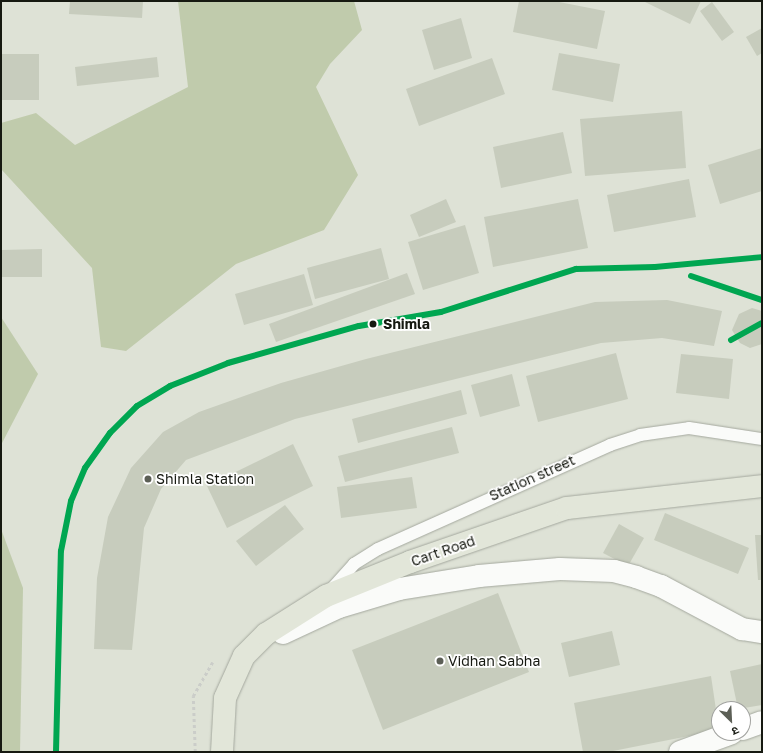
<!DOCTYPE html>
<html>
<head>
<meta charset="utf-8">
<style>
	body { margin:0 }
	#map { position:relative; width:763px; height:753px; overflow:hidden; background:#dee2d6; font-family:"Golos Text","Noto Sans Devanagari",sans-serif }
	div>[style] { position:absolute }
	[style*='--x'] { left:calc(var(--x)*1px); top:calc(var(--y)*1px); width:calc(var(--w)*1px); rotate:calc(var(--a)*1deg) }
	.forest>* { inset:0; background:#c0cbac }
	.building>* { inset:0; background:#c7ccbd }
	.path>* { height:2.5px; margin-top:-1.25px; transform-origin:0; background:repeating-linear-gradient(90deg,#cbcdc9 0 3px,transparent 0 6px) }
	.roads { filter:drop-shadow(0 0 1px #a4a89e) drop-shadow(0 0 1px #a4a89e) }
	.service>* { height:12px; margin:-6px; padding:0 6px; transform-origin:6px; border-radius:6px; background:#fafbf9 }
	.minor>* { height:22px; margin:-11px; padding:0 11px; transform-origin:11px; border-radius:11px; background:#fafbf9 }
	.primary>* { height:22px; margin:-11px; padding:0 11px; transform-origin:11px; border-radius:11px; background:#e2e6d9 }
	.rail-1>* { height:6px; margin:-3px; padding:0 3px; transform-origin:3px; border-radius:3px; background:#00a651 }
	.dots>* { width:11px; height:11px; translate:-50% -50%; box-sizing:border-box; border:2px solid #fff; border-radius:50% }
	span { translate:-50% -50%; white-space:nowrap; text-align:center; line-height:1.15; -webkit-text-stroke:3.5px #fff; paint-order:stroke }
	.stop-label { font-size:14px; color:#161911; font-weight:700 }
	.left { translate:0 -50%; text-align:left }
	.street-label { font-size:14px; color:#161911 }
	.poi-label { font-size:14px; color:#161911 }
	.frame { position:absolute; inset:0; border:2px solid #161911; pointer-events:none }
	.north { position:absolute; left:711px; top:701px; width:40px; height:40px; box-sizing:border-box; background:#fff; border:1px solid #a2a3a0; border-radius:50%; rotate:156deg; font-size:11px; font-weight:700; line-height:16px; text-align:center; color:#161911 }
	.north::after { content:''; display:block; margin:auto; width:14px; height:18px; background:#5c5f56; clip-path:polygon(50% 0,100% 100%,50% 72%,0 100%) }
</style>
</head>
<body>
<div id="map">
	<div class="forest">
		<i style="clip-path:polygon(178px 1px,354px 1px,362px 30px,330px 64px,316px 87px,358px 175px,324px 230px,236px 264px,126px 351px,101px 347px,92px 268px,1px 169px,1px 123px,36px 113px,75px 145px,188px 87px)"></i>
		<i style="clip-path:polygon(1px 317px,38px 374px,1px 445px)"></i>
		<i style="clip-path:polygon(1px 529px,23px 588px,20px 752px,1px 752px)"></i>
	</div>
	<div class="building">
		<i style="clip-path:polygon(70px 1px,143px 1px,142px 18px,69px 14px)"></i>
		<i style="clip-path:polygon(519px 1px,554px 1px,605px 11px,597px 49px,513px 32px)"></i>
		<i style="clip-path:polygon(643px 1px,701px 1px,690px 24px)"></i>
		<i style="clip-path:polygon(712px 2px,734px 32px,722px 41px,700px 11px)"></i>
		<i style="clip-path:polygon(461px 18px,472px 58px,434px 70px,422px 30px)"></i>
		<i style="clip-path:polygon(762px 28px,762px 53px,757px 56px,746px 37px)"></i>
		<i style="clip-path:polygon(559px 53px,620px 64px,613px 102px,552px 90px)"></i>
		<i style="clip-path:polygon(1px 54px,39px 54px,39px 100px,1px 100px)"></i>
		<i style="clip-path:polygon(157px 57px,159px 77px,77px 86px,75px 67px)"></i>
		<i style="clip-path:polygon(492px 58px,505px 94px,419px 126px,406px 89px)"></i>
		<i style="clip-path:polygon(682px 111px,686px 168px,585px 176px,580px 119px)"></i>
		<i style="clip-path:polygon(563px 132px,572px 173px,501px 188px,493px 147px)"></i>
		<i style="clip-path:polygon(762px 148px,762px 191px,720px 204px,708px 165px)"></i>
		<i style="clip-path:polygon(689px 179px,696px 217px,614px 232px,607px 195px)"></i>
		<i style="clip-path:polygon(446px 199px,456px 222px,419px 237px,410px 215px)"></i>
		<i style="clip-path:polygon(578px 199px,588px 248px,493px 267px,484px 217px)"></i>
		<i style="clip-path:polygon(465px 225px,479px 273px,423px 290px,408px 242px)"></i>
		<i style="clip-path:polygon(381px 248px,389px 279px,315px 299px,307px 268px)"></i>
		<i style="clip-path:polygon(42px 249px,42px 277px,2px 277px,2px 250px)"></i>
		<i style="clip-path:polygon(407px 273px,415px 294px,276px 342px,269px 324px)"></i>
		<i style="clip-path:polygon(304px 274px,313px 305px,244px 325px,235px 294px)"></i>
		<i style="clip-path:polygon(667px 300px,722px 311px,714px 346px,662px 338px,601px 343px,295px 419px,186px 460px,161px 489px,144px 528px,132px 650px,94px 649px,97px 578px,108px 517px,131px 468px,163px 432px,199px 412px,281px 383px,366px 359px,595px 302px)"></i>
		<i style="clip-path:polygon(752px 308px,762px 311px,762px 344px,750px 348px,740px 343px,732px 330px,739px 314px)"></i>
		<i style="clip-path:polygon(616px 353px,628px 399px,538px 422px,526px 376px)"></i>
		<i style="clip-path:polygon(681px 354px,733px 359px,729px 399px,676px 393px)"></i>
		<i style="clip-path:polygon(512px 374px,520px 406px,480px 417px,471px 385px)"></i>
		<i style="clip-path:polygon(461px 390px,467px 414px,358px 443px,352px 419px)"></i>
		<i style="clip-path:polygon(452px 427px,459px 453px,345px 482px,338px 456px)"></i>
		<i style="clip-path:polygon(293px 444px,313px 486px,227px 528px,207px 486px)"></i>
		<i style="clip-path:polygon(412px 477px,417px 508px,341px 518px,337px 487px)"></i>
		<i style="clip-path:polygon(285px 505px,304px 529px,256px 566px,236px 541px)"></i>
		<i style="clip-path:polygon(665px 513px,749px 548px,738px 574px,654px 540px)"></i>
		<i style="clip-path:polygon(619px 524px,644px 538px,628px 566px,603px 553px)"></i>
		<i style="clip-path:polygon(755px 535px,762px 535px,762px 580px,758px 580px)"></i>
		<i style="clip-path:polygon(498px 593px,529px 672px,383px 730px,352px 650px)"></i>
		<i style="clip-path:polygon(612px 631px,620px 665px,569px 677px,561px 643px)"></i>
		<i style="clip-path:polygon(762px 664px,762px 705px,738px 709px,730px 671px)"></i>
		<i style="clip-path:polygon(711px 676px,719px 730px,608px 752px,583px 752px,574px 703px)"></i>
	</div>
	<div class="path">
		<i style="--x:195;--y:752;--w:56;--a:-92"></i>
		<i style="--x:193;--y:696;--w:39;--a:-60"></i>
	</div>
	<div class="roads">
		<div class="service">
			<i style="--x:329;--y:592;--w:38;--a:-48"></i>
			<i style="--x:354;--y:564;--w:28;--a:-32"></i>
			<i style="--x:378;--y:549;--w:254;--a:-24.1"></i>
			<i style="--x:610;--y:445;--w:32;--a:-18"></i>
			<i style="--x:640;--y:435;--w:49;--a:-8.1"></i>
			<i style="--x:689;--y:428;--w:74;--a:8.6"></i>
		</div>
		<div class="minor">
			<i style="--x:283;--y:633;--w:62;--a:-24.9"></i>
			<i style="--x:339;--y:607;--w:63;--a:-16.7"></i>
			<i style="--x:399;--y:589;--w:81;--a:-9.2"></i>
			<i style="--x:479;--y:576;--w:81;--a:-4.9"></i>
			<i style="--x:560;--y:569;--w:54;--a:2.1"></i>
			<i style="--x:614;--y:571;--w:23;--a:15"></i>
			<i style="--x:636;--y:577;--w:27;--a:20"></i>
			<i style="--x:661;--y:586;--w:92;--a:28"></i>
			<i style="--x:742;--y:629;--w:20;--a:9"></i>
			<i style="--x:743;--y:729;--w:20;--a:-20"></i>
			<i style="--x:680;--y:752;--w:55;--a:-20.1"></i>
		</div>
		<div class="primary">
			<i style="--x:222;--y:752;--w:54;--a:-86.8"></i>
			<i style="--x:225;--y:698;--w:46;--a:-65.7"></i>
			<i style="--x:244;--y:656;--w:31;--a:-45"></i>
			<i style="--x:266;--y:634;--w:71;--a:-32.3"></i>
			<i style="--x:326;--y:596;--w:91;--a:-22"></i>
			<i style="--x:410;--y:562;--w:166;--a:-19"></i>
			<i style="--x:567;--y:508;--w:196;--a:-6.4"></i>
		</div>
	</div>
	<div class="rail-1">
		<i style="--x:691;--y:276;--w:75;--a:18.7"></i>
		<i style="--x:731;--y:340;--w:35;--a:-29"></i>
		<i style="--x:56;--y:752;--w:201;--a:-88.6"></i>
		<i style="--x:61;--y:551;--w:51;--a:-78.7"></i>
		<i style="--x:71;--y:501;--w:36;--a:-67"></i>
		<i style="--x:85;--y:468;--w:43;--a:-54.5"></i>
		<i style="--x:110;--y:433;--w:38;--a:-45"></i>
		<i style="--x:137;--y:406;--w:39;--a:-31"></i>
		<i style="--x:170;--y:386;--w:62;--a:-21.6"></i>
		<i style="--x:228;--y:363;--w:136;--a:-15.8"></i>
		<i style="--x:359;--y:326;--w:83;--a:-9.7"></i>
		<i style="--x:441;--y:312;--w:142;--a:-17.7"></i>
		<i style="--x:576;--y:269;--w:79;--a:-1.5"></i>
		<i style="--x:655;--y:267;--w:107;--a:-5.3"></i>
	</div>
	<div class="dots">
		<i style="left:373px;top:324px;background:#161911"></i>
		<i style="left:148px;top:479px;background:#5c5f56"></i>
		<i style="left:440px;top:661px;background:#5c5f56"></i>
	</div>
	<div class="stop-label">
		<span class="left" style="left:383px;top:324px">Shimla</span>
	</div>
	<div class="street-label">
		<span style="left:532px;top:478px;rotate:-24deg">Station street</span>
		<span style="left:443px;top:551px;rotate:-19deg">Cart Road</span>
	</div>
	<div class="poi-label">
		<span class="left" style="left:156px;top:479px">Shimla Station</span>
		<span class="left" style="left:448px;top:661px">Vidhan Sabha</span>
	</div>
	<div class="frame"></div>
	<div class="north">उ</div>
</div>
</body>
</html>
